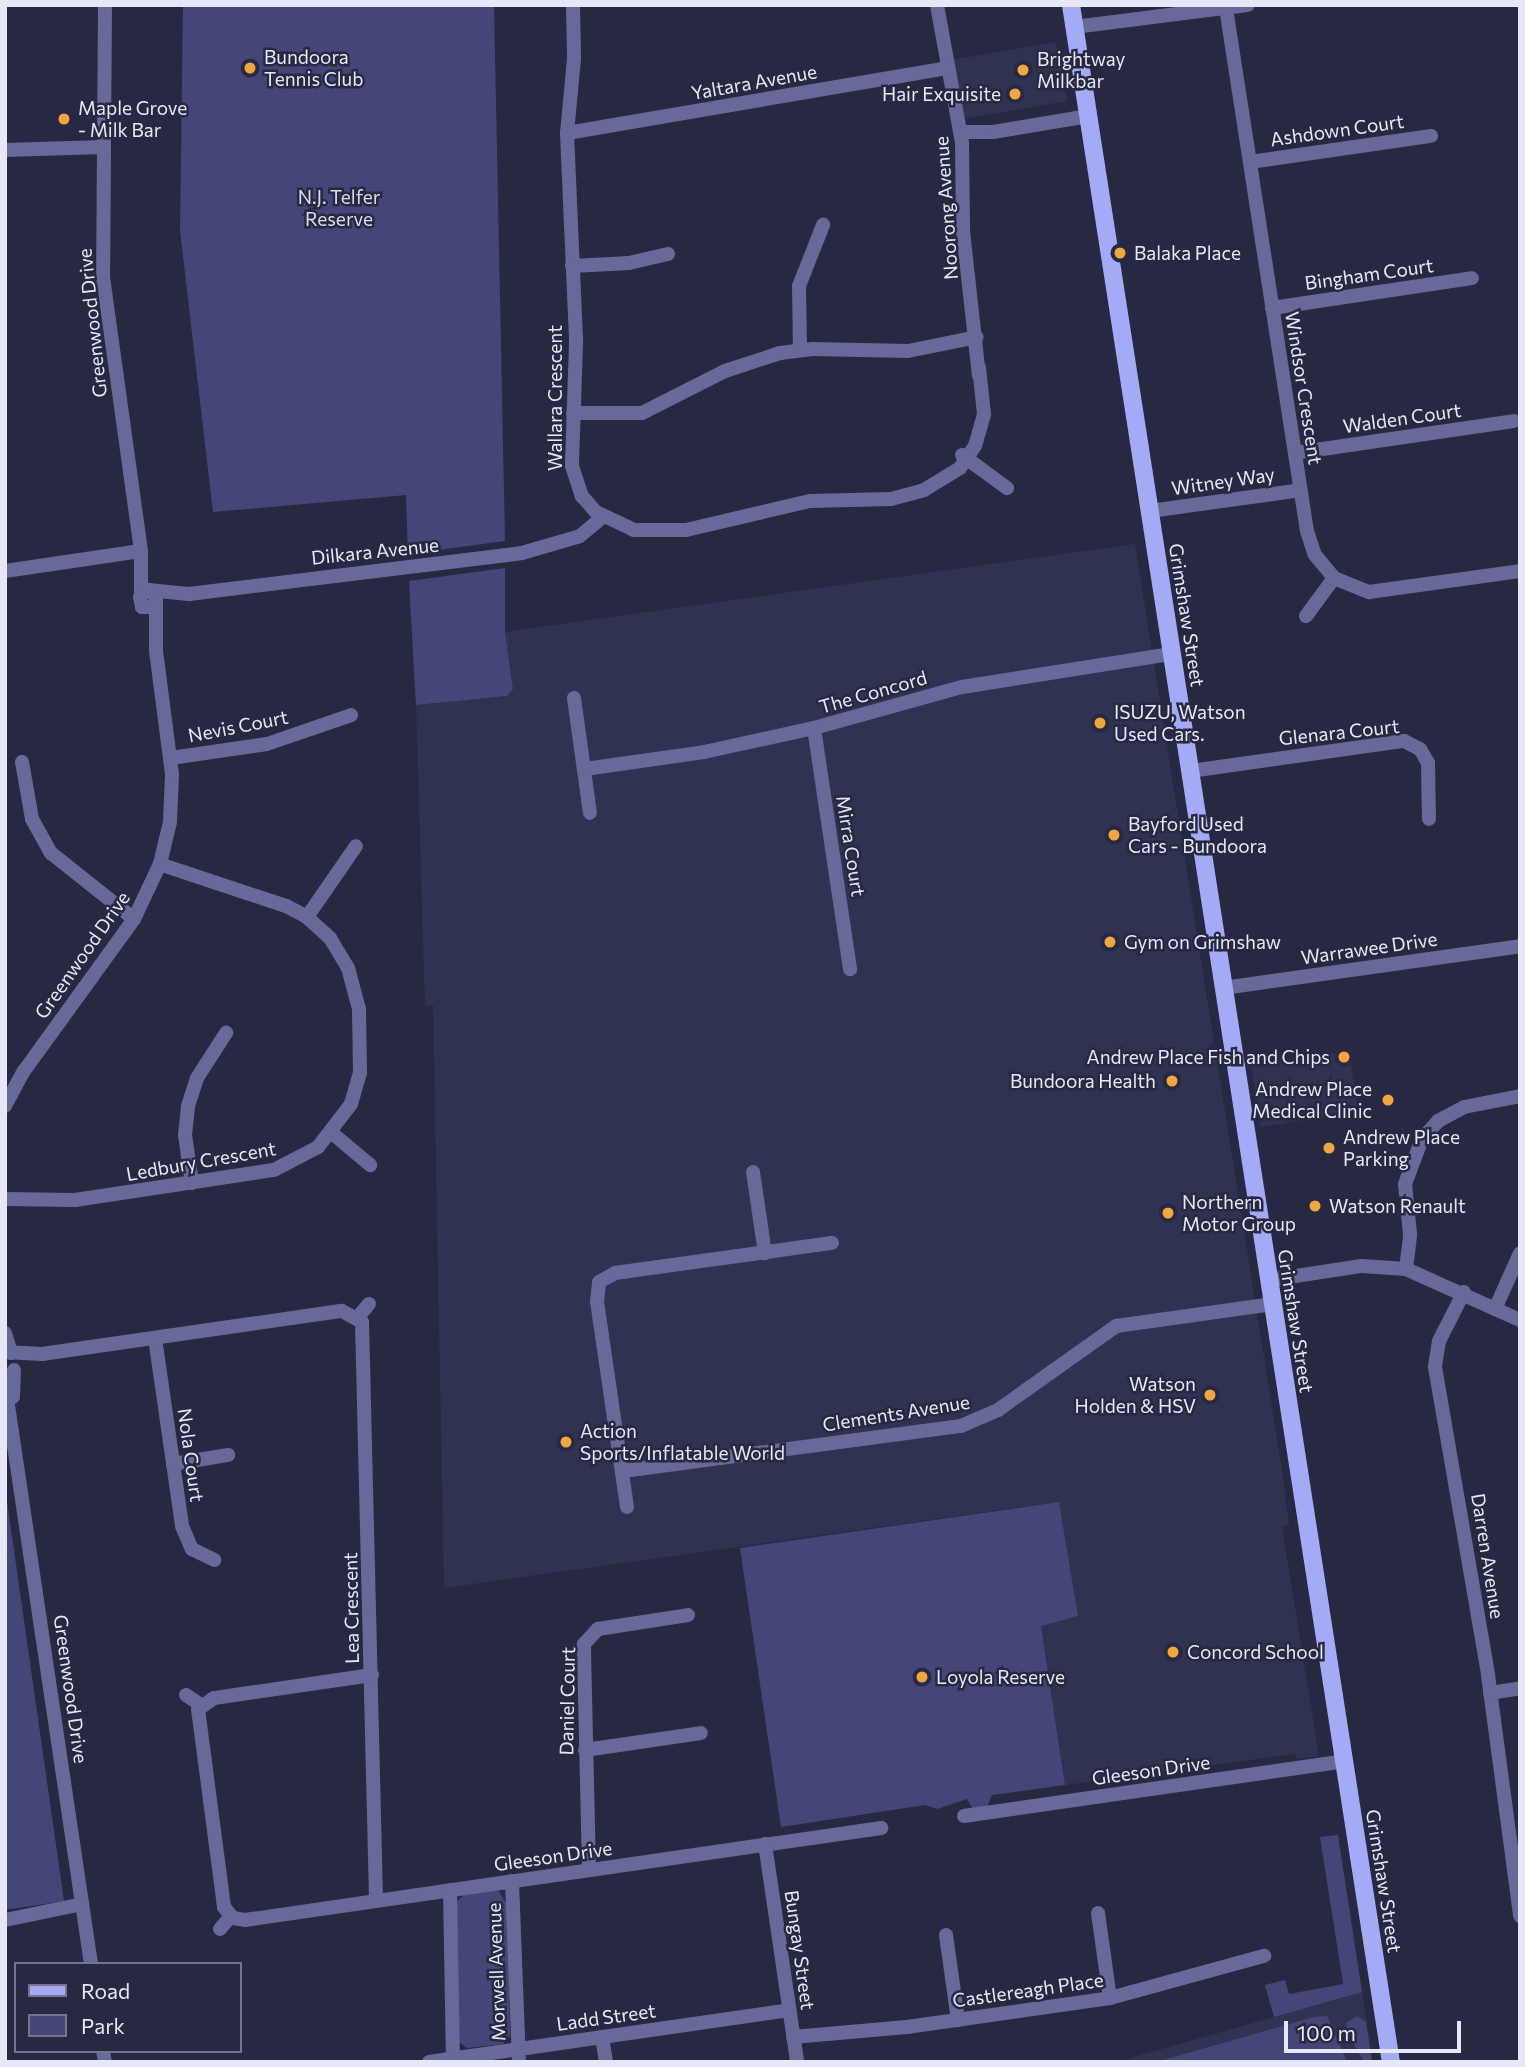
<!DOCTYPE html>
<html>
<head>
<meta charset="utf-8">
<style>
	body { margin:0 }
	#map { position:relative; width:1525px; height:2067px; overflow:hidden; background:#272942; font-family:Commissioner,sans-serif }
	div>[style] { position:absolute }
	[style*='--x'] { left:calc(var(--x)*1px); top:calc(var(--y)*1px); width:calc(var(--w)*1px); rotate:calc(var(--a)*1deg) }
	.built>* { inset:0; background:#303252 }
	.green>* { inset:0; background:#444678 }
	.minor>* { height:14px; margin:-7px; padding:0 7px; transform-origin:7px; border-radius:7px; background:#676a98 }
	.major>* { height:18px; margin:-9px; padding:0 9px; transform-origin:9px; border-radius:9px; background:#a5aaf6 }
	.dots>* { width:19px; height:19px; translate:-50% -50%; box-sizing:border-box; border:4px solid #272942; border-radius:50% }
	span { translate:-50% -50%; white-space:nowrap; text-align:center; line-height:1.15; -webkit-text-stroke:5px #272942; paint-order:stroke }
	.poi-label { font-size:19px; color:#e6e8f9 }
	.left { translate:0 -50%; text-align:left }
	.right { translate:-100% -50%; text-align:right }
	.street-label { font-size:19px; color:#e6e8f9 }
	.park-label { font-size:19px; color:#daddef }
	.frame { position:absolute; inset:0; border:7px solid #e6e8f9; pointer-events:none }
	.legend { position:absolute; left:14px; top:1962px; width:228px; height:91px; box-sizing:border-box; background:#272942; border:2px solid #73758b; margin:0; padding:9px 12px; list-style:none; font-size:21px; color:#e6e8f9 }
	.legend li { display:flex; align-items:center; gap:14px; height:35px }
	.legend b { width:35px; border:2px solid #73758b }
	.scale { position:absolute; left:1284px; top:2021px; width:177px; height:32px; box-sizing:border-box; border:4px solid #e6e8f9; border-top:0; padding-left:9px; font-size:21px; line-height:24px; white-space:nowrap; color:#e6e8f9; -webkit-text-stroke:5px #272942; paint-order:stroke }
</style>
</head>
<body>
<div id="map">
	<div class="built">
		<i style="clip-path:polygon(1056px 42px,1067px 101px,962px 119px,952px 60px)"></i>
		<i style="clip-path:polygon(1135px 544px,1282px 1471px,1289px 1525px,1282px 1527px,1319px 1756px,1297px 1759px,1295px 1754px,1065px 1785px,1041px 1626px,1058px 1502px,444px 1588px,433px 1005px,425px 1006px,416px 705px,507px 696px,513px 689px,505px 632px)"></i>
		<i style="clip-path:polygon(1349px 1051px,1358px 1112px,1261px 1127px,1251px 1066px)"></i>
		<i style="clip-path:polygon(1362px 1992px,1373px 2062px,1116px 2062px,1274px 2017px)"></i>
	</div>
	<div class="green">
		<i style="clip-path:polygon(183px 5px,494px 5px,505px 541px,408px 554px,406px 495px,213px 512px,180px 231px)"></i>
		<i style="clip-path:polygon(505px 568px,505px 632px,513px 689px,507px 696px,416px 705px,409px 581px)"></i>
		<i style="clip-path:polygon(5px 1487px,64px 1901px,5px 1910px)"></i>
		<i style="clip-path:polygon(1059px 1502px,1078px 1616px,1041px 1626px,1065px 1785px,992px 1795px,987px 1807px,973px 1809px,967px 1799px,937px 1809px,925px 1805px,781px 1827px,740px 1548px)"></i>
		<i style="clip-path:polygon(1338px 1835px,1362px 1992px,1274px 2017px,1265px 1985px,1285px 1980px,1289px 1994px,1343px 1984px,1320px 1837px)"></i>
		<i style="clip-path:polygon(498px 1890px,508px 1906px,510px 2036px,503px 2044px,467px 2048px,459px 2042px,456px 1902px,464px 1895px)"></i>
		<i style="clip-path:polygon(1327px 2016px,1347px 2062px,1156px 2062px,1314px 2017px)"></i>
		<i style="clip-path:polygon(1357px 2016px,1366px 2022px,1372px 2062px,1364px 2062px,1349px 2036px,1346px 2023px)"></i>
	</div>
	<div class="minor">
		<i style="--x:105;--y:5;--w:272;--a:90.4"></i>
		<i style="--x:103;--y:277;--w:277;--a:82.1"></i>
		<i style="--x:141;--y:551;--w:43;--a:90"></i>
		<i style="--x:573;--y:5;--w:54;--a:88.9"></i>
		<i style="--x:574;--y:59;--w:74;--a:95.4"></i>
		<i style="--x:567;--y:133;--w:210;--a:87.5"></i>
		<i style="--x:576;--y:343;--w:123;--a:91.9"></i>
		<i style="--x:572;--y:466;--w:32;--a:72"></i>
		<i style="--x:582;--y:496;--w:21;--a:49"></i>
		<i style="--x:596;--y:512;--w:42;--a:25.3"></i>
		<i style="--x:634;--y:530;--w:52;--a:0"></i>
		<i style="--x:686;--y:530;--w:127;--a:-13.2"></i>
		<i style="--x:810;--y:501;--w:81;--a:-1.4"></i>
		<i style="--x:891;--y:499;--w:34;--a:-15"></i>
		<i style="--x:924;--y:490;--w:42;--a:-31.4"></i>
		<i style="--x:960;--y:468;--w:27;--a:-56"></i>
		<i style="--x:975;--y:446;--w:33;--a:-74"></i>
		<i style="--x:984;--y:414;--w:47;--a:-96.1"></i>
		<i style="--x:937;--y:5;--w:140;--a:79.7"></i>
		<i style="--x:962;--y:143;--w:88;--a:89.3"></i>
		<i style="--x:963;--y:231;--w:145;--a:83.7"></i>
		<i style="--x:1226;--y:8;--w:529;--a:81.2"></i>
		<i style="--x:1307;--y:531;--w:25;--a:72"></i>
		<i style="--x:1315;--y:555;--w:30;--a:50"></i>
		<i style="--x:1334;--y:578;--w:38;--a:22"></i>
		<i style="--x:1369;--y:592;--w:152;--a:-7.9"></i>
		<i style="--x:1074;--y:27;--w:175;--a:-7.2"></i>
		<i style="--x:961;--y:132;--w:32;--a:0"></i>
		<i style="--x:993;--y:132;--w:97;--a:-9.5"></i>
		<i style="--x:567;--y:133;--w:387;--a:-9.7"></i>
		<i style="--x:5;--y:150;--w:99;--a:-1.7"></i>
		<i style="--x:1250;--y:162;--w:183;--a:-8.2"></i>
		<i style="--x:572;--y:266;--w:57;--a:-3"></i>
		<i style="--x:629;--y:263;--w:40;--a:-13"></i>
		<i style="--x:1272;--y:308;--w:202;--a:-8.5"></i>
		<i style="--x:800;--y:350;--w:64;--a:-90.9"></i>
		<i style="--x:799;--y:286;--w:66;--a:-68.5"></i>
		<i style="--x:573;--y:413;--w:69;--a:0"></i>
		<i style="--x:642;--y:413;--w:93;--a:-26.8"></i>
		<i style="--x:725;--y:371;--w:58;--a:-18.1"></i>
		<i style="--x:780;--y:353;--w:33;--a:-7"></i>
		<i style="--x:813;--y:349;--w:95;--a:1.2"></i>
		<i style="--x:908;--y:351;--w:70;--a:-11.5"></i>
		<i style="--x:1295;--y:453;--w:221;--a:-8.3"></i>
		<i style="--x:962;--y:455;--w:56;--a:36.3"></i>
		<i style="--x:1150;--y:511;--w:152;--a:-7.9"></i>
		<i style="--x:5;--y:571;--w:137;--a:-8.4"></i>
		<i style="--x:156;--y:593;--w:14;--a:90"></i>
		<i style="--x:156;--y:607;--w:14;--a:180"></i>
		<i style="--x:142;--y:607;--w:10;--a:-101"></i>
		<i style="--x:140;--y:597;--w:11;--a:-41"></i>
		<i style="--x:148;--y:590;--w:41;--a:5.6"></i>
		<i style="--x:189;--y:594;--w:336;--a:-7"></i>
		<i style="--x:522;--y:553;--w:60;--a:-16.3"></i>
		<i style="--x:580;--y:536;--w:30;--a:-40"></i>
		<i style="--x:1306;--y:616;--w:47;--a:-53.6"></i>
		<i style="--x:574;--y:698;--w:116;--a:82.1"></i>
		<i style="--x:814;--y:728;--w:244;--a:81.5"></i>
		<i style="--x:171;--y:758;--w:97;--a:-8.3"></i>
		<i style="--x:267;--y:744;--w:89;--a:-19"></i>
		<i style="--x:22;--y:762;--w:58;--a:80"></i>
		<i style="--x:32;--y:819;--w:39;--a:61"></i>
		<i style="--x:51;--y:853;--w:106;--a:38.5"></i>
		<i style="--x:585;--y:769;--w:120;--a:-8.1"></i>
		<i style="--x:704;--y:752;--w:113;--a:-12.3"></i>
		<i style="--x:814;--y:728;--w:154;--a:-15.5"></i>
		<i style="--x:962;--y:687;--w:212;--a:-9"></i>
		<i style="--x:1190;--y:771;--w:216;--a:-8"></i>
		<i style="--x:1404;--y:741;--w:18;--a:27"></i>
		<i style="--x:1420;--y:749;--w:16;--a:60"></i>
		<i style="--x:1428;--y:763;--w:56;--a:89"></i>
		<i style="--x:307;--y:917;--w:86;--a:-55.4"></i>
		<i style="--x:1223;--y:988;--w:300;--a:-8"></i>
		<i style="--x:5;--y:1106;--w:40;--a:-62"></i>
		<i style="--x:24;--y:1071;--w:188;--a:-54.1"></i>
		<i style="--x:134;--y:919;--w:61;--a:-64.7"></i>
		<i style="--x:160;--y:864;--w:43;--a:-76.6"></i>
		<i style="--x:170;--y:822;--w:48;--a:-87.6"></i>
		<i style="--x:172;--y:774;--w:125;--a:-97.4"></i>
		<i style="--x:156;--y:650;--w:43;--a:-90"></i>
		<i style="--x:332;--y:1133;--w:50;--a:40.1"></i>
		<i style="--x:753;--y:1172;--w:82;--a:81.6"></i>
		<i style="--x:192;--y:1183;--w:49;--a:-98.3"></i>
		<i style="--x:185;--y:1135;--w:29;--a:-84"></i>
		<i style="--x:188;--y:1106;--w:29;--a:-72"></i>
		<i style="--x:197;--y:1078;--w:54;--a:-57.2"></i>
		<i style="--x:5;--y:1199;--w:70;--a:0.8"></i>
		<i style="--x:75;--y:1200;--w:201;--a:-8.6"></i>
		<i style="--x:274;--y:1170;--w:50;--a:-27.6"></i>
		<i style="--x:318;--y:1147;--w:54;--a:-52.5"></i>
		<i style="--x:351;--y:1104;--w:32;--a:-74"></i>
		<i style="--x:360;--y:1073;--w:64;--a:-90.9"></i>
		<i style="--x:359;--y:1009;--w:42;--a:-105"></i>
		<i style="--x:348;--y:968;--w:35;--a:-121"></i>
		<i style="--x:330;--y:938;--w:31;--a:-138"></i>
		<i style="--x:307;--y:917;--w:24;--a:-152"></i>
		<i style="--x:286;--y:906;--w:133;--a:-161.6"></i>
		<i style="--x:1406;--y:1269;--w:35;--a:-83"></i>
		<i style="--x:1410;--y:1234;--w:50;--a:-95.7"></i>
		<i style="--x:1405;--y:1184;--w:48;--a:-69.3"></i>
		<i style="--x:1422;--y:1139;--w:24;--a:-48"></i>
		<i style="--x:1438;--y:1121;--w:30;--a:-28"></i>
		<i style="--x:1464;--y:1107;--w:57;--a:-11.1"></i>
		<i style="--x:1269;--y:1280;--w:94;--a:-8.6"></i>
		<i style="--x:1362;--y:1266;--w:44;--a:3.9"></i>
		<i style="--x:1406;--y:1269;--w:125;--a:24.1"></i>
		<i style="--x:1464;--y:1292;--w:55;--a:117"></i>
		<i style="--x:1439;--y:1341;--w:26;--a:99"></i>
		<i style="--x:1435;--y:1367;--w:313;--a:80.2"></i>
		<i style="--x:1488;--y:1675;--w:243;--a:82.4"></i>
		<i style="--x:1495;--y:1309;--w:61;--a:-65.9"></i>
		<i style="--x:358;--y:1317;--w:17;--a:-50"></i>
		<i style="--x:5;--y:1333;--w:21;--a:73"></i>
		<i style="--x:155;--y:1338;--w:190;--a:81.8"></i>
		<i style="--x:182;--y:1526;--w:25;--a:67"></i>
		<i style="--x:192;--y:1549;--w:25;--a:26"></i>
		<i style="--x:5;--y:1352;--w:37;--a:3"></i>
		<i style="--x:42;--y:1354;--w:303;--a:-8.2"></i>
		<i style="--x:342;--y:1311;--w:23;--a:29"></i>
		<i style="--x:362;--y:1322;--w:579;--a:88.61"></i>
		<i style="--x:5;--y:1385;--w:585;--a:81.55"></i>
		<i style="--x:13;--y:1397;--w:27;--a:-88"></i>
		<i style="--x:173;--y:1464;--w:56;--a:-9.3"></i>
		<i style="--x:623;--y:1471;--w:341;--a:-7.6"></i>
		<i style="--x:961;--y:1426;--w:40;--a:-23.4"></i>
		<i style="--x:998;--y:1410;--w:145;--a:-35.4"></i>
		<i style="--x:1116;--y:1326;--w:159;--a:-8"></i>
		<i style="--x:627;--y:1507;--w:207;--a:-98.3"></i>
		<i style="--x:597;--y:1302;--w:20;--a:-84"></i>
		<i style="--x:599;--y:1282;--w:18;--a:-29"></i>
		<i style="--x:615;--y:1273;--w:219;--a:-7.9"></i>
		<i style="--x:372;--y:1675;--w:160;--a:171.7"></i>
		<i style="--x:214;--y:1698;--w:19;--a:145"></i>
		<i style="--x:198;--y:1709;--w:200;--a:82.5"></i>
		<i style="--x:224;--y:1907;--w:14;--a:51"></i>
		<i style="--x:233;--y:1918;--w:12;--a:9"></i>
		<i style="--x:245;--y:1920;--w:643;--a:-8.23"></i>
		<i style="--x:1490;--y:1693;--w:30;--a:-9"></i>
		<i style="--x:186;--y:1695;--w:18;--a:34"></i>
		<i style="--x:585;--y:1750;--w:117;--a:-8.3"></i>
		<i style="--x:964;--y:1816;--w:384;--a:-8.2"></i>
		<i style="--x:765;--y:1844;--w:220;--a:81.6"></i>
		<i style="--x:589;--y:1870;--w:226;--a:-91.3"></i>
		<i style="--x:584;--y:1644;--w:21;--a:-47"></i>
		<i style="--x:598;--y:1629;--w:91;--a:-8.8"></i>
		<i style="--x:512;--y:1881;--w:181;--a:87.8"></i>
		<i style="--x:450;--y:1890;--w:172;--a:89"></i>
		<i style="--x:1098;--y:1913;--w:86;--a:82"></i>
		<i style="--x:5;--y:1920;--w:79;--a:-11.7"></i>
		<i style="--x:220;--y:1929;--w:17;--a:-50"></i>
		<i style="--x:946;--y:1935;--w:86;--a:82"></i>
		<i style="--x:602;--y:2037;--w:25;--a:81"></i>
		<i style="--x:793;--y:2037;--w:114;--a:-5"></i>
		<i style="--x:907;--y:2027;--w:205;--a:-8.1"></i>
		<i style="--x:1110;--y:1998;--w:160;--a:-15.3"></i>
		<i style="--x:103;--y:2051;--w:11;--a:80"></i>
		<i style="--x:429;--y:2062;--w:364;--a:-8.2"></i>
	</div>
	<div class="major">
		<i style="--x:1071;--y:5;--w:2082;--a:81.16"></i>
	</div>
	<div class="dots">
		<i style="left:250px;top:68px;background:#f1a640"></i>
		<i style="left:1023px;top:70px;background:#f1a640"></i>
		<i style="left:1015px;top:94px;background:#f1a640"></i>
		<i style="left:64px;top:119px;background:#f1a640"></i>
		<i style="left:1120px;top:253px;background:#f1a640"></i>
		<i style="left:1100px;top:723px;background:#f1a640"></i>
		<i style="left:1114px;top:835px;background:#f1a640"></i>
		<i style="left:1110px;top:942px;background:#f1a640"></i>
		<i style="left:1344px;top:1057px;background:#f1a640"></i>
		<i style="left:1172px;top:1081px;background:#f1a640"></i>
		<i style="left:1388px;top:1100px;background:#f1a640"></i>
		<i style="left:1329px;top:1148px;background:#f1a640"></i>
		<i style="left:1315px;top:1206px;background:#f1a640"></i>
		<i style="left:1168px;top:1213px;background:#f1a640"></i>
		<i style="left:1210px;top:1395px;background:#f1a640"></i>
		<i style="left:566px;top:1442px;background:#f1a640"></i>
		<i style="left:1173px;top:1652px;background:#f1a640"></i>
		<i style="left:922px;top:1677px;background:#f1a640"></i>
	</div>
	<div class="poi-label">
		<span class="left" style="left:264px;top:68px">Bundoora<br>Tennis Club</span>
		<span class="left" style="left:1037px;top:70px">Brightway<br>Milkbar</span>
		<span class="right" style="left:1001px;top:94px">Hair Exquisite</span>
		<span class="left" style="left:78px;top:119px">Maple Grove<br>- Milk Bar</span>
		<span class="left" style="left:1134px;top:253px">Balaka Place</span>
		<span class="left" style="left:1114px;top:723px">ISUZU, Watson<br>Used Cars.</span>
		<span class="left" style="left:1128px;top:835px">Bayford Used<br>Cars - Bundoora</span>
		<span class="left" style="left:1124px;top:942px">Gym on Grimshaw</span>
		<span class="right" style="left:1330px;top:1057px">Andrew Place Fish and Chips</span>
		<span class="right" style="left:1156px;top:1081px">Bundoora Health</span>
		<span class="right" style="left:1372px;top:1100px">Andrew Place<br>Medical Clinic</span>
		<span class="left" style="left:1343px;top:1148px">Andrew Place<br>Parking</span>
		<span class="left" style="left:1182px;top:1213px">Northern<br>Motor Group</span>
		<span class="left" style="left:1329px;top:1206px">Watson Renault</span>
		<span class="right" style="left:1196px;top:1395px">Watson<br>Holden &amp; HSV</span>
		<span class="left" style="left:580px;top:1442px">Action<br>Sports/Inflatable World</span>
		<span class="left" style="left:1187px;top:1652px">Concord School</span>
		<span class="left" style="left:936px;top:1677px">Loyola Reserve</span>
	</div>
	<div class="street-label">
		<span style="left:754px;top:82px;rotate:-10deg">Yaltara Avenue</span>
		<span style="left:1337px;top:130px;rotate:-8deg">Ashdown Court</span>
		<span style="left:946px;top:208px;rotate:-94deg">Noorong Avenue</span>
		<span style="left:1369px;top:274px;rotate:-8deg">Bingham Court</span>
		<span style="left:92px;top:323px;rotate:-96deg">Greenwood Drive</span>
		<span style="left:1304px;top:388px;rotate:81deg">Windsor Crescent</span>
		<span style="left:555px;top:398px;rotate:-90deg">Wallara Crescent</span>
		<span style="left:1402px;top:418px;rotate:-8deg">Walden Court</span>
		<span style="left:1223px;top:481px;rotate:-8deg">Witney Way</span>
		<span style="left:375px;top:551px;rotate:-6deg">Dilkara Avenue</span>
		<span style="left:1187px;top:615px;rotate:81deg">Grimshaw Street</span>
		<span style="left:873px;top:692px;rotate:-16deg">The Concord</span>
		<span style="left:238px;top:726px;rotate:-11deg">Nevis Court</span>
		<span style="left:1339px;top:732px;rotate:-6deg">Glenara Court</span>
		<span style="left:851px;top:846px;rotate:81deg">Mirra Court</span>
		<span style="left:1369px;top:948px;rotate:-8deg">Warrawee Drive</span>
		<span style="left:82px;top:955px;rotate:-55deg">Greenwood Drive</span>
		<span style="left:201px;top:1161px;rotate:-10deg">Ledbury Crescent</span>
		<span style="left:1296px;top:1321px;rotate:81deg">Grimshaw Street</span>
		<span style="left:896px;top:1413px;rotate:-9deg">Clements Avenue</span>
		<span style="left:191px;top:1455px;rotate:82deg">Nola Court</span>
		<span style="left:1488px;top:1556px;rotate:81deg">Darren Avenue</span>
		<span style="left:351px;top:1608px;rotate:-91deg">Lea Crescent</span>
		<span style="left:71px;top:1689px;rotate:82deg">Greenwood Drive</span>
		<span style="left:567px;top:1701px;rotate:-89deg">Daniel Court</span>
		<span style="left:1151px;top:1770px;rotate:-8deg">Gleeson Drive</span>
		<span style="left:553px;top:1856px;rotate:-8deg">Gleeson Drive</span>
		<span style="left:1384px;top:1881px;rotate:81deg">Grimshaw Street</span>
		<span style="left:800px;top:1950px;rotate:82deg">Bungay Street</span>
		<span style="left:496px;top:1972px;rotate:-92deg">Morwell Avenue</span>
		<span style="left:1028px;top:1990px;rotate:-8deg">Castlereagh Place</span>
		<span style="left:606px;top:2017px;rotate:-8deg">Ladd Street</span>
	</div>
	<div class="park-label">
		<span style="left:339px;top:208px">N.J. Telfer<br>Reserve</span>
	</div>
	<div class="frame"></div>
	<ul class="legend">
	<li><b style="height:9px;background:#a5aaf6"></b>Road</li>
	<li><b style="height:19px;background:#444678"></b>Park</li>
	</ul>
	<div class="scale">100 m</div>
</div>
</body>
</html>
